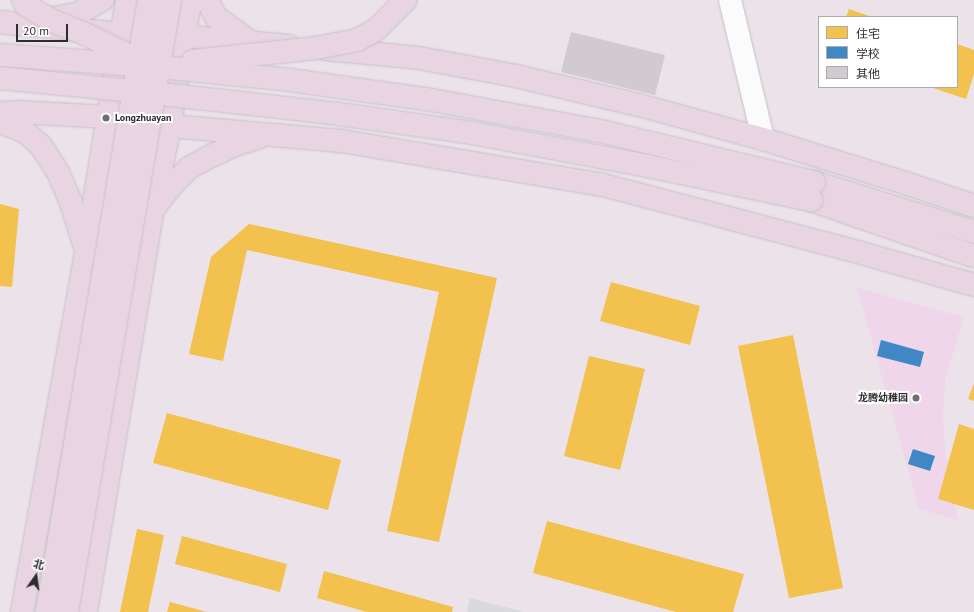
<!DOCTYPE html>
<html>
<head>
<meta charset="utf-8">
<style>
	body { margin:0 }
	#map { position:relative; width:974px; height:612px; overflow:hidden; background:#ece2ea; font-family:"PT Sans","Noto Sans SC",sans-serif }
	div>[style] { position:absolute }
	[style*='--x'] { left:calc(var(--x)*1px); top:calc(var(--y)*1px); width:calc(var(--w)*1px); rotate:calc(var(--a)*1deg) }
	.industrial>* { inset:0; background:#dadadd }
	.education>* { inset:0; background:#efd6ea }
	.homes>* { inset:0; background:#f2c14e }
	.schools>* { inset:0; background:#3f88c5 }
	.building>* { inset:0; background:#d1cad0 }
	.roads { filter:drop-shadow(0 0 1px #c3c2c3) drop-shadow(0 0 1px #c3c2c3) }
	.minor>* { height:22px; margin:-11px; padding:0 11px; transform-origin:11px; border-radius:11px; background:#fcfbfc }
	.major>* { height:22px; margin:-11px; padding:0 11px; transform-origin:11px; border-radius:11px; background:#e9d4e2 }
	.bridges { filter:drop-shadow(0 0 1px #c6c3c6) drop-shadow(0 0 1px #c6c3c6) }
	.major-bridge>* { height:22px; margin:-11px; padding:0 11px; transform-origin:11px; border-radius:11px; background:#e9d4e2 }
	.dots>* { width:11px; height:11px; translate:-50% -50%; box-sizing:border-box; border:2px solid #fff; border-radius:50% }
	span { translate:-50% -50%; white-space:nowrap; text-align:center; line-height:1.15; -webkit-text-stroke:4px #fff; paint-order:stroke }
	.poi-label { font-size:10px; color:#2d2d2d; font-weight:700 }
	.left { translate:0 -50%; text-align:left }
	.right { translate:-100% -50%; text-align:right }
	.legend { position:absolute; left:818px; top:16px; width:140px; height:72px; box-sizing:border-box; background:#fff; border:1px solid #ababab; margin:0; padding:5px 7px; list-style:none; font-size:12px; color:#2d2d2d }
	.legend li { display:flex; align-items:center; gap:8px; height:20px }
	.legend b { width:20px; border:1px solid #ababab }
	.north { position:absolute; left:16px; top:556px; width:40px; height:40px; -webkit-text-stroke:3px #fff; paint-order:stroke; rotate:14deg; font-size:11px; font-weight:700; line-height:16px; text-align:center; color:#2d2d2d }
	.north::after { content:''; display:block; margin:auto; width:14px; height:18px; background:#2d2d2d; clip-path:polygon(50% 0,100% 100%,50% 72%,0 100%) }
	.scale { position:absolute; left:16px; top:24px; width:52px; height:18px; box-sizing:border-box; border:2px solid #2d2d2d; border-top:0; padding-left:5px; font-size:12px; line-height:14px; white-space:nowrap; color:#2d2d2d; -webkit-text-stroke:3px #fff; paint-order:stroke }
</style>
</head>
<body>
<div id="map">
	<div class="industrial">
		<i style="clip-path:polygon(470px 598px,524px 612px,467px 612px)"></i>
	</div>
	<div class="education">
		<i style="clip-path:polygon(857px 288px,964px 317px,945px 381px,943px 414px,945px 450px,958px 520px,919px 509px)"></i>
	</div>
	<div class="homes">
		<i style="clip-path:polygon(849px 9px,872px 17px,846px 17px)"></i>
		<i style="clip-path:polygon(957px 44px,974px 50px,974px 74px,966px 99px,930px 87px,957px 87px)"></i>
		<i style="clip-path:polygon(0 204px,19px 209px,12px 287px,0 286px)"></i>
		<i style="clip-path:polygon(249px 224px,497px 278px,439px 542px,387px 531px,439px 292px,247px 250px,223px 361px,189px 354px,211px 257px)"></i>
		<i style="clip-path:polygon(611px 282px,700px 306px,690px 345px,600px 321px)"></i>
		<i style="clip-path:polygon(793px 335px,843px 588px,789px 598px,738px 346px)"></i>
		<i style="clip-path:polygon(589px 356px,645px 369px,620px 470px,564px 456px)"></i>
		<i style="clip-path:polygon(974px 383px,974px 401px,968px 399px)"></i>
		<i style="clip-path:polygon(167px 413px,341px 460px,328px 510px,153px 463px)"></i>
		<i style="clip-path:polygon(959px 424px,974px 429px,974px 510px,938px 499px)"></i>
		<i style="clip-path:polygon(547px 521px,744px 574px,733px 612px,676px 612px,533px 573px)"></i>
		<i style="clip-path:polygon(137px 529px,164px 535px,148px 612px,120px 612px)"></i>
		<i style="clip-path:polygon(182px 536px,287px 564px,280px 592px,175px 564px)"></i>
		<i style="clip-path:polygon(324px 571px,453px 607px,452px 612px,367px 612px,317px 598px)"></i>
		<i style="clip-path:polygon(170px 602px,207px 612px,167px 612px)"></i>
	</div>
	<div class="schools">
		<i style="clip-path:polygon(881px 340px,924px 352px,920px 367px,877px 356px)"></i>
		<i style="clip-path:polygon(913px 449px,935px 456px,930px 471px,908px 464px)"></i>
	</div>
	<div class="building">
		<i style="clip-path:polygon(571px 32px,665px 55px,655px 95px,561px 72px)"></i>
	</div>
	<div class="roads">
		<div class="minor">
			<i style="--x:730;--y:0;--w:143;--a:76.6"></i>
		</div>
		<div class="major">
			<i style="--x:207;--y:0;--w:19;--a:62"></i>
			<i style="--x:216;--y:17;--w:41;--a:36"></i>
			<i style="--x:48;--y:19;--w:29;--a:-10"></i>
			<i style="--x:77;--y:14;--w:29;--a:-29"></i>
			<i style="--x:0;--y:22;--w:121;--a:5.7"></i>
			<i style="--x:120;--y:34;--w:63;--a:1.8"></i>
			<i style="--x:183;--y:36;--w:106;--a:5.4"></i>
			<i style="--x:326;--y:49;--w:93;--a:5.5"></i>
			<i style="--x:419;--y:58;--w:99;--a:10.5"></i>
			<i style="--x:516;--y:76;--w:126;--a:13.3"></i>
			<i style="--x:639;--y:105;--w:129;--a:15.3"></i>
			<i style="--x:763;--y:139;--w:149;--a:17.2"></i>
			<i style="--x:905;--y:183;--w:73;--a:18.4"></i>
			<i style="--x:0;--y:113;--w:17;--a:-3"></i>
			<i style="--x:17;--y:112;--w:92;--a:3.1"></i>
			<i style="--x:109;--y:117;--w:62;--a:8.4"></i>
			<i style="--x:170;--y:126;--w:172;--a:5"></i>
			<i style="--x:341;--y:141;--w:262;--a:9.5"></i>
			<i style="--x:599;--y:184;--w:268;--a:14.7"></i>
			<i style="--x:858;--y:252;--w:121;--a:15.9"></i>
			<i style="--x:0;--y:122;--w:26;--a:21"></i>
			<i style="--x:24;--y:131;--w:23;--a:41"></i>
			<i style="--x:41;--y:146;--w:31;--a:57"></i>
			<i style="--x:58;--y:172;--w:34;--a:67"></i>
			<i style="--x:71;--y:203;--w:46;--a:72.3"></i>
			<i style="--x:814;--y:182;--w:168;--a:17.4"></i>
			<i style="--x:811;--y:200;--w:172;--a:19"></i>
			<i style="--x:156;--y:206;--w:26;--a:-53"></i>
			<i style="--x:172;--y:185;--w:24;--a:-45"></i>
			<i style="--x:189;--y:168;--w:25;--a:-29"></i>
			<i style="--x:211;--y:156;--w:26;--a:-25"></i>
			<i style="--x:235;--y:145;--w:26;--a:-18"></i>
			<i style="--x:22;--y:612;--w:367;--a:-79.9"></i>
			<i style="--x:86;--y:251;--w:254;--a:-80.7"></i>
			<i style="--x:86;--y:612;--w:405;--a:-80.6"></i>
			<i style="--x:152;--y:212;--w:88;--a:-78.2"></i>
			<i style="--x:170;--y:126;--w:91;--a:-81.8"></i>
			<i style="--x:183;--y:36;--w:37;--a:-77"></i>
		</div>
	</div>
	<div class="bridges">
		<div class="major-bridge">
			<i style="--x:23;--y:0;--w:6;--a:59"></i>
			<i style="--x:26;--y:5;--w:31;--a:31"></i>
			<i style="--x:53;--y:21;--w:35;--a:22"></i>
			<i style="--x:85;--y:34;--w:61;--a:26.1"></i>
			<i style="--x:0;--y:55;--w:150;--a:4.2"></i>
			<i style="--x:150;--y:66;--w:141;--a:5.7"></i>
			<i style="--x:290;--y:80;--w:137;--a:8"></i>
			<i style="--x:426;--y:99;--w:182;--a:10.4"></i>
			<i style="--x:605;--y:132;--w:215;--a:13.5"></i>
			<i style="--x:193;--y:61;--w:124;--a:-6"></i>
			<i style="--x:316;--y:48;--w:42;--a:-11"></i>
			<i style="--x:357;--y:40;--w:21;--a:-28"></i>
			<i style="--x:376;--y:30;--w:42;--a:-45"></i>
			<i style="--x:0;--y:78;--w:145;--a:5.6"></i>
			<i style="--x:144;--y:92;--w:189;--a:6.4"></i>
			<i style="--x:332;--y:113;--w:141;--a:8.1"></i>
			<i style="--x:472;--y:133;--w:179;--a:10.6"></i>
			<i style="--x:648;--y:166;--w:167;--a:11.8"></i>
			<i style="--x:47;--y:612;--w:620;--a:-80.54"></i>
			<i style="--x:67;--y:612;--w:621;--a:-80.45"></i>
		</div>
	</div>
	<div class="dots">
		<i style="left:106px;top:118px;background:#706c6f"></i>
		<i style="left:916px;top:398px;background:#706c6f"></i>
	</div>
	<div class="poi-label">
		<span class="left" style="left:115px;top:118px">Longzhuayan</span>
		<span class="right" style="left:908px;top:398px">龙腾幼稚园</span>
	</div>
	<ul class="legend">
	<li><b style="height:11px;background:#f2c14e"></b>住宅</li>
	<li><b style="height:11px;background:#3f88c5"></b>学校</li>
	<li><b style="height:11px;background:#d1cad0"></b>其他</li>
	</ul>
	<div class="north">北</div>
	<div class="scale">20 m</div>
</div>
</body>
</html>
